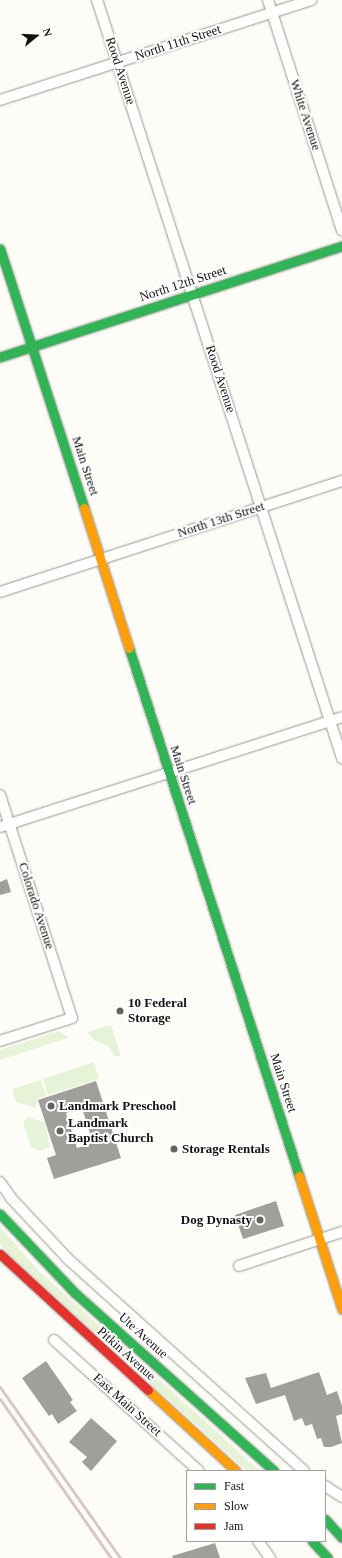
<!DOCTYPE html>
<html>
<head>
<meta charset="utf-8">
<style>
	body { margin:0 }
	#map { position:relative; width:342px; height:1558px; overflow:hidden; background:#fdfcf7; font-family:Georgia,serif }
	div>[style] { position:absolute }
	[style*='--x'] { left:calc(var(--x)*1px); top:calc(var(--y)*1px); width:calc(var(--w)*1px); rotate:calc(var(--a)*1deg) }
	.green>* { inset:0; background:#e7f3d7 }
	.building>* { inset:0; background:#a19f9c }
	.roads { filter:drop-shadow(0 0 1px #979795) drop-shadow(0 0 1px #979795) }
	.street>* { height:10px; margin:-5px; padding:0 5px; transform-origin:5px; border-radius:5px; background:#fffffe }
	.fast>* { height:9px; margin:-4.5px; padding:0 4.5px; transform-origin:4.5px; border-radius:4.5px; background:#30b455 }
	.slow>* { height:9px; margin:-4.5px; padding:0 4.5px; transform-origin:4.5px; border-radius:4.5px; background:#ff9f0a }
	.jam>* { height:9px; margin:-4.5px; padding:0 4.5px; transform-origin:4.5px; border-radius:4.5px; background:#e5322d }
	.rail>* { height:3px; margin:-1.5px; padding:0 1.5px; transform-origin:1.5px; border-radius:1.5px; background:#d9c6c7 }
	.dots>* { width:11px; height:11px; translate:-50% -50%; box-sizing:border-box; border:2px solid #fff; border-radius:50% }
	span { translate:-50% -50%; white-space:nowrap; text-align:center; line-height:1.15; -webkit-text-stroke:4px #fff; paint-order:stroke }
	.street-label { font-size:13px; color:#111 }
	.poi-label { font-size:13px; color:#111; font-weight:700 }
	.left { translate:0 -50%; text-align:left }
	.right { translate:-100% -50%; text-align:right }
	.legend { position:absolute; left:186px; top:1470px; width:140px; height:72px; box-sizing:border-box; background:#fff; border:1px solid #a0a0a0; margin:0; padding:5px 7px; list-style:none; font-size:12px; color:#111 }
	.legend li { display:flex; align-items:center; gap:8px; height:20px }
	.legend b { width:20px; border:1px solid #a0a0a0 }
	.north { position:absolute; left:16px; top:16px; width:40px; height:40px; -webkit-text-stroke:3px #fff; paint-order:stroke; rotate:72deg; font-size:11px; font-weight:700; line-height:16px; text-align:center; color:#111 }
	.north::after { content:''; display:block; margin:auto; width:14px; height:18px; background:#111; clip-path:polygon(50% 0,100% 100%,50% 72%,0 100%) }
</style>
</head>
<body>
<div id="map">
	<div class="green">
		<i style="clip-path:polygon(111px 1025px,121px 1056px,115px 1056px,108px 1046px,94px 1040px,87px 1032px)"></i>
		<i style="clip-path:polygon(60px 1031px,68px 1038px,0 1060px,0 1050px)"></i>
		<i style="clip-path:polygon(94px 1062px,99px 1079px,48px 1095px,43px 1079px)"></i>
		<i style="clip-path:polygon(41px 1080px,46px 1096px,37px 1099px,36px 1108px,16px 1102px,12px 1089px)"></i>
		<i style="clip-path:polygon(28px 1117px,45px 1123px,50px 1147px,40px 1151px,31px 1147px,23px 1121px)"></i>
		<i style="clip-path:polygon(0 1227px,40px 1272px,260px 1471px,247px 1471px,10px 1255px,0 1244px)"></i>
	</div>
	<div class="building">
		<i style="clip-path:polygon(7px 879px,11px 892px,0 895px,0 882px)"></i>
		<i style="clip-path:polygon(evenodd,96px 1081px,121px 1158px,54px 1179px,47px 1158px,56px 1155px,38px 1100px,96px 1081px,82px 1108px,93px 1143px,77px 1148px,66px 1113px,82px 1108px)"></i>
		<i style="clip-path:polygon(276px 1201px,284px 1226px,243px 1239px,235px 1215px)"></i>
		<i style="clip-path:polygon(46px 1361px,73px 1400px,70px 1402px,77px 1411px,58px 1424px,52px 1414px,49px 1416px,22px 1378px)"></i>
		<i style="clip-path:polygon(319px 1372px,327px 1395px,337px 1391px,342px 1406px,342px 1414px,336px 1416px,342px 1443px,331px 1447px,324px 1447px,321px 1438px,317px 1439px,312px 1424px,305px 1426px,302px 1418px,294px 1421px,285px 1395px,256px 1404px,245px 1378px,266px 1373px,271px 1388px)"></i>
		<i style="clip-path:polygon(91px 1418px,117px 1441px,91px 1471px,82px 1462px,87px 1457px,69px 1442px)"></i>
		<i style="clip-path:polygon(215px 1543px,220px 1558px,173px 1558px,172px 1556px)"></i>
	</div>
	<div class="roads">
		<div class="street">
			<i style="--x:97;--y:0;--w:797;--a:72.09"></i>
			<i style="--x:268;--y:0;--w:242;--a:72.2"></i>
			<i style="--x:0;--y:100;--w:327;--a:-17.8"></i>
			<i style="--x:0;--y:592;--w:360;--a:-18"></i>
			<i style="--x:0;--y:795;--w:234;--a:72.1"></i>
			<i style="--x:72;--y:1018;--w:76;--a:162.3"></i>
			<i style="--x:0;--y:827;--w:359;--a:-17.8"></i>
			<i style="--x:0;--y:1182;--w:19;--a:55"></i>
			<i style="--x:11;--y:1198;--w:83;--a:46.9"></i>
			<i style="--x:68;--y:1259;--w:317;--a:41.9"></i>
			<i style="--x:239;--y:1266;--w:108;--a:-18.3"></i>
			<i style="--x:54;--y:1340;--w:195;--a:42.1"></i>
			<i style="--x:325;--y:1486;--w:20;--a:33"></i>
			<i style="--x:258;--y:1541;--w:21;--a:55"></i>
		</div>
		<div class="fast">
			<i style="--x:0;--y:249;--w:272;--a:72"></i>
			<i style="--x:0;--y:357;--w:360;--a:-18"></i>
			<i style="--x:129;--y:648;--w:555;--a:72.15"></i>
			<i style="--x:0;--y:1214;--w:109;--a:46.5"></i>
			<i style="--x:75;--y:1293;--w:267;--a:41.8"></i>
			<i style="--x:325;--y:1519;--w:25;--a:48"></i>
			<i style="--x:312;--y:1541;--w:23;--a:47"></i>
		</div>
		<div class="slow">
			<i style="--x:84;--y:508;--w:147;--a:72.2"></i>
			<i style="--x:299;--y:1176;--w:140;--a:72.1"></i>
			<i style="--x:148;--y:1390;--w:120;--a:42.6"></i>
		</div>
		<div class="jam">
			<i style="--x:0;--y:1254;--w:201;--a:42.6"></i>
		</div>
	</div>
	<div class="rail">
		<i style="--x:0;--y:1387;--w:209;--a:54.9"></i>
		<i style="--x:0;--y:1399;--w:194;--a:55.1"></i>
	</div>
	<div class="dots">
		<i style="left:120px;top:1011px;background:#646362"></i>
		<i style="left:51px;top:1106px;background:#646362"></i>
		<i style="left:60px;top:1131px;background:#646362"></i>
		<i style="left:174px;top:1149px;background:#646362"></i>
		<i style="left:260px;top:1220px;background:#646362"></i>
	</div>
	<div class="street-label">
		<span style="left:178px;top:43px;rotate:-18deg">North 11th Street</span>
		<span style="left:120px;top:71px;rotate:72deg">Rood Avenue</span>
		<span style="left:305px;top:115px;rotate:72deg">White Avenue</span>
		<span style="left:183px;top:284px;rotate:-18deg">North 12th Street</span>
		<span style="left:220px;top:379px;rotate:72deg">Rood Avenue</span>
		<span style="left:85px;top:466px;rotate:72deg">Main Street</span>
		<span style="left:221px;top:520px;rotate:-18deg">North 13th Street</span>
		<span style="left:183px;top:775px;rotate:72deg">Main Street</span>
		<span style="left:36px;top:906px;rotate:72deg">Colorado Avenue</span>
		<span style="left:283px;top:1083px;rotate:72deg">Main Street</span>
		<span style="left:143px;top:1336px;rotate:42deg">Ute Avenue</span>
		<span style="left:126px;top:1354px;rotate:42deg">Pitkin Avenue</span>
		<span style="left:127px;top:1405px;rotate:42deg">East Main Street</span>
	</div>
	<div class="poi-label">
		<span class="left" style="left:128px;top:1011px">10 Federal<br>Storage</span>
		<span class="left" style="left:59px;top:1106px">Landmark Preschool</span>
		<span class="left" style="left:68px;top:1131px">Landmark<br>Baptist Church</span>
		<span class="left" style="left:182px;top:1149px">Storage Rentals</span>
		<span class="right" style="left:252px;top:1220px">Dog Dynasty</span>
	</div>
	<ul class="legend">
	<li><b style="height:5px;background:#30b455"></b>Fast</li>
	<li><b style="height:5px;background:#ff9f0a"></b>Slow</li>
	<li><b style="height:5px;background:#e5322d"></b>Jam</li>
	</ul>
	<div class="north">N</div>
</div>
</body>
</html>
